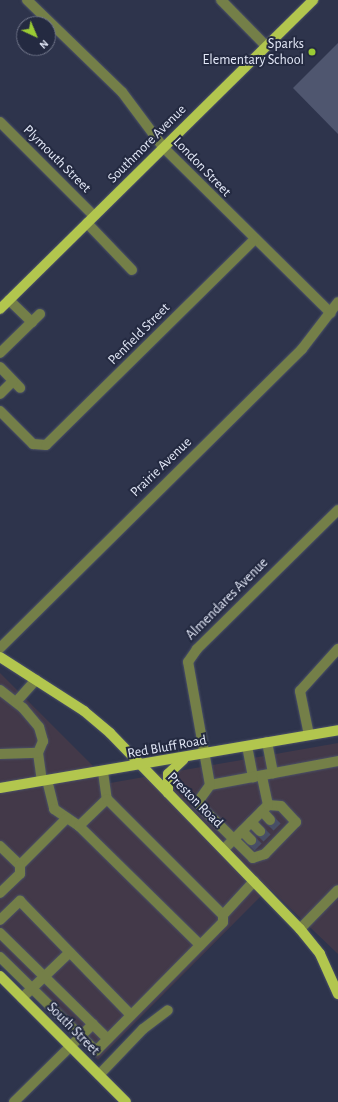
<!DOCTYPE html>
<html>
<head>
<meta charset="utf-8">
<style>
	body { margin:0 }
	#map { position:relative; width:338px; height:1102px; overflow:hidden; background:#2e344c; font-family:"Alegreya Sans",sans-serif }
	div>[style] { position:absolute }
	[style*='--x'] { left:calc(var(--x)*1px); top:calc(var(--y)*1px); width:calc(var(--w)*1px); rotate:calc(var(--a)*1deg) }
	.commercial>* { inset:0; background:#433949 }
	.building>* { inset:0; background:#4f566f }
	.minor-tunnel>* { height:10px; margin-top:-5px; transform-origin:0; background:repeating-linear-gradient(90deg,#494f66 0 10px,transparent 0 15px) }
	.roads { filter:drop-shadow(0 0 1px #4b5168) drop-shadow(0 0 1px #4b5168) }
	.minor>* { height:10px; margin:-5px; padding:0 5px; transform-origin:5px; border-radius:5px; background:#747f48 }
	.major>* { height:10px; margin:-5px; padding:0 5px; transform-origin:5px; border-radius:5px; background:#b2c64e }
	.dots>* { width:11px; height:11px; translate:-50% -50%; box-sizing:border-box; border:2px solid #242a41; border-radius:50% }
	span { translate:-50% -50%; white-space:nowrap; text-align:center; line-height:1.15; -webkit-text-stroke:4px #242a41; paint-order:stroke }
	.poi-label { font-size:14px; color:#e4e9f8 }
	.right { translate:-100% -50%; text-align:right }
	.street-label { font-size:14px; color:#e4e9f8 }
	.north { position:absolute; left:16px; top:16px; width:40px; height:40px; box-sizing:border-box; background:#242a41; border:1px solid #71768a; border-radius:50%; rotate:136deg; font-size:11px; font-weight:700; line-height:16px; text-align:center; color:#e4e9f8 }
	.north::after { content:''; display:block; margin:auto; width:14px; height:18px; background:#9acb34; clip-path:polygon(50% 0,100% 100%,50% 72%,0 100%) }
</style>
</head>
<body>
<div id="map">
	<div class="commercial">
		<i style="clip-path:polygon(0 673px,110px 783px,338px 743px,338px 954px,269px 888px,98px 1060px,0 956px)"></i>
	</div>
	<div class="building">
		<i style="clip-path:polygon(338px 43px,338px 134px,293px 88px)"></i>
	</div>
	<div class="minor-tunnel">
		<i style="--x:270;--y:820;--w:10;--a:45"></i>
		<i style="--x:260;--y:831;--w:10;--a:45"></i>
		<i style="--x:251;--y:840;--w:10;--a:45"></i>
	</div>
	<div class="roads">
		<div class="minor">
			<i style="--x:27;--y:0;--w:132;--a:44.1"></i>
			<i style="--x:122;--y:92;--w:69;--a:53.3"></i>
			<i style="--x:163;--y:147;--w:236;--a:44.7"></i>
			<i style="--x:221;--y:0;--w:64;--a:45.6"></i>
			<i style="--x:0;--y:122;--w:133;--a:45"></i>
			<i style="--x:87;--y:223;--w:65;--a:46.2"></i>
			<i style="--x:9;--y:300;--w:32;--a:44"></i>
			<i style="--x:0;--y:353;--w:56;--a:-44.3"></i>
			<i style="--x:0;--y:367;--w:29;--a:46"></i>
			<i style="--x:0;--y:394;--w:18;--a:-45"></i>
			<i style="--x:0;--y:411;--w:47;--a:45"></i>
			<i style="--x:33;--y:444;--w:13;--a:4"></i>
			<i style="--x:46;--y:445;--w:292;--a:-44.6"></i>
			<i style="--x:0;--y:648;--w:425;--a:-44.7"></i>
			<i style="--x:302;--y:349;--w:59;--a:-52.5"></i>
			<i style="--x:0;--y:690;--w:29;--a:38"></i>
			<i style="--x:23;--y:708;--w:25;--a:50"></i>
			<i style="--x:39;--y:727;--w:15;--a:74"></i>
			<i style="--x:43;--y:741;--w:13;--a:113"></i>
			<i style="--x:38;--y:753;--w:28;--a:82"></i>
			<i style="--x:16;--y:702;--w:30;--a:-48"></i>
			<i style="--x:309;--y:735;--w:45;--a:-101.6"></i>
			<i style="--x:300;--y:691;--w:57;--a:-47.9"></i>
			<i style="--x:267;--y:742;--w:32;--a:79"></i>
			<i style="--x:247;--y:746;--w:32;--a:79"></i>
			<i style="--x:0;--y:754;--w:38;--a:-2"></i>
			<i style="--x:103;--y:772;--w:27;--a:82"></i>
			<i style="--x:47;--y:780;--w:30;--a:76"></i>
			<i style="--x:54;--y:809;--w:30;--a:34"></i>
			<i style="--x:79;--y:826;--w:170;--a:44.5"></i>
			<i style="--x:210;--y:785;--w:130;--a:-10.6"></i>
			<i style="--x:268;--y:805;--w:13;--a:4"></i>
			<i style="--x:281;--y:806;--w:22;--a:47"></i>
			<i style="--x:296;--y:822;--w:45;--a:134.1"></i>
			<i style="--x:265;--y:854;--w:13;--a:162"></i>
			<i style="--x:253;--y:858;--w:78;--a:-135.5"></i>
			<i style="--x:197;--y:803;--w:22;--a:-54"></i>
			<i style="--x:210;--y:785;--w:125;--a:-100.1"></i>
			<i style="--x:188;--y:662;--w:16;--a:-55"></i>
			<i style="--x:197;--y:649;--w:198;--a:-44.6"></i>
			<i style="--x:262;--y:811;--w:12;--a:48"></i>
			<i style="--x:251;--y:822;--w:13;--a:45"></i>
			<i style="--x:79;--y:826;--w:39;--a:-44"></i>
			<i style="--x:107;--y:799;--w:164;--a:45"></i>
			<i style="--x:242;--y:831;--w:13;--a:45"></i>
			<i style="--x:0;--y:846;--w:28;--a:44"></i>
			<i style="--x:20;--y:865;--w:66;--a:-45"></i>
			<i style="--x:224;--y:849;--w:62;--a:-45"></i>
			<i style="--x:268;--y:805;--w:30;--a:-102"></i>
			<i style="--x:0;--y:893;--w:28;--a:-44"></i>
			<i style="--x:20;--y:874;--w:9;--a:-90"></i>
			<i style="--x:0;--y:920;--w:28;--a:-44"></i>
			<i style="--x:20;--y:901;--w:159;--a:45.8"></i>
			<i style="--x:300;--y:929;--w:54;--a:-45.7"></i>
			<i style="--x:0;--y:933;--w:151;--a:44.5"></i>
			<i style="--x:0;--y:957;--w:134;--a:44.4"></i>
			<i style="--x:96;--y:1051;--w:181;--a:-45.4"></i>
			<i style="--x:223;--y:922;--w:7;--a:-90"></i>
			<i style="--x:223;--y:915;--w:46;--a:-47.6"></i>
			<i style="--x:22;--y:998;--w:66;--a:-43.8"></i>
			<i style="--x:99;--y:1075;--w:64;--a:-46.3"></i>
			<i style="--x:143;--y:1029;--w:31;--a:-37"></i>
			<i style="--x:14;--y:1102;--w:111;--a:-44.6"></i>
		</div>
		<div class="major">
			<i style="--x:0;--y:309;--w:440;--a:-44.6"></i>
			<i style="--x:0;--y:657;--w:100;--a:32.7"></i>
			<i style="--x:84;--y:711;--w:34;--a:40"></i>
			<i style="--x:110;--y:733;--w:273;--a:45.9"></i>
			<i style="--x:300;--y:929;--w:32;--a:51"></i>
			<i style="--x:320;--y:954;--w:44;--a:65.8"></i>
			<i style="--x:0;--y:788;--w:343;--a:-9.7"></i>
			<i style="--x:168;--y:793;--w:19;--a:-90"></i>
			<i style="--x:168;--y:774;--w:21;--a:-43"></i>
			<i style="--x:0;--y:976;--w:178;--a:45"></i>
		</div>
	</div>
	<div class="dots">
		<i style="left:312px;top:52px;background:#9acb34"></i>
	</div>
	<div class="poi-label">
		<span class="right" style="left:304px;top:52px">Sparks<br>Elementary School</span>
	</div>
	<div class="street-label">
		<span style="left:147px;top:144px;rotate:-45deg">Southmore Avenue</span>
		<span style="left:57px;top:159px;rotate:45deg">Plymouth Street</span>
		<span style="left:202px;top:167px;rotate:46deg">London Street</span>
		<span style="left:139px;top:334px;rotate:-45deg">Penfield Street</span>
		<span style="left:161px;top:467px;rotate:-44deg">Prairie Avenue</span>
		<span style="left:227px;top:599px;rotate:-45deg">Almendares Avenue</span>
		<span style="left:167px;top:747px;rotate:-10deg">Red Bluff Road</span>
		<span style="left:195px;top:800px;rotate:45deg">Preston Road</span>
		<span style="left:73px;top:1029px;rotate:45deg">South Street</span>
	</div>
	<div class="north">N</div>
</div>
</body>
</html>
